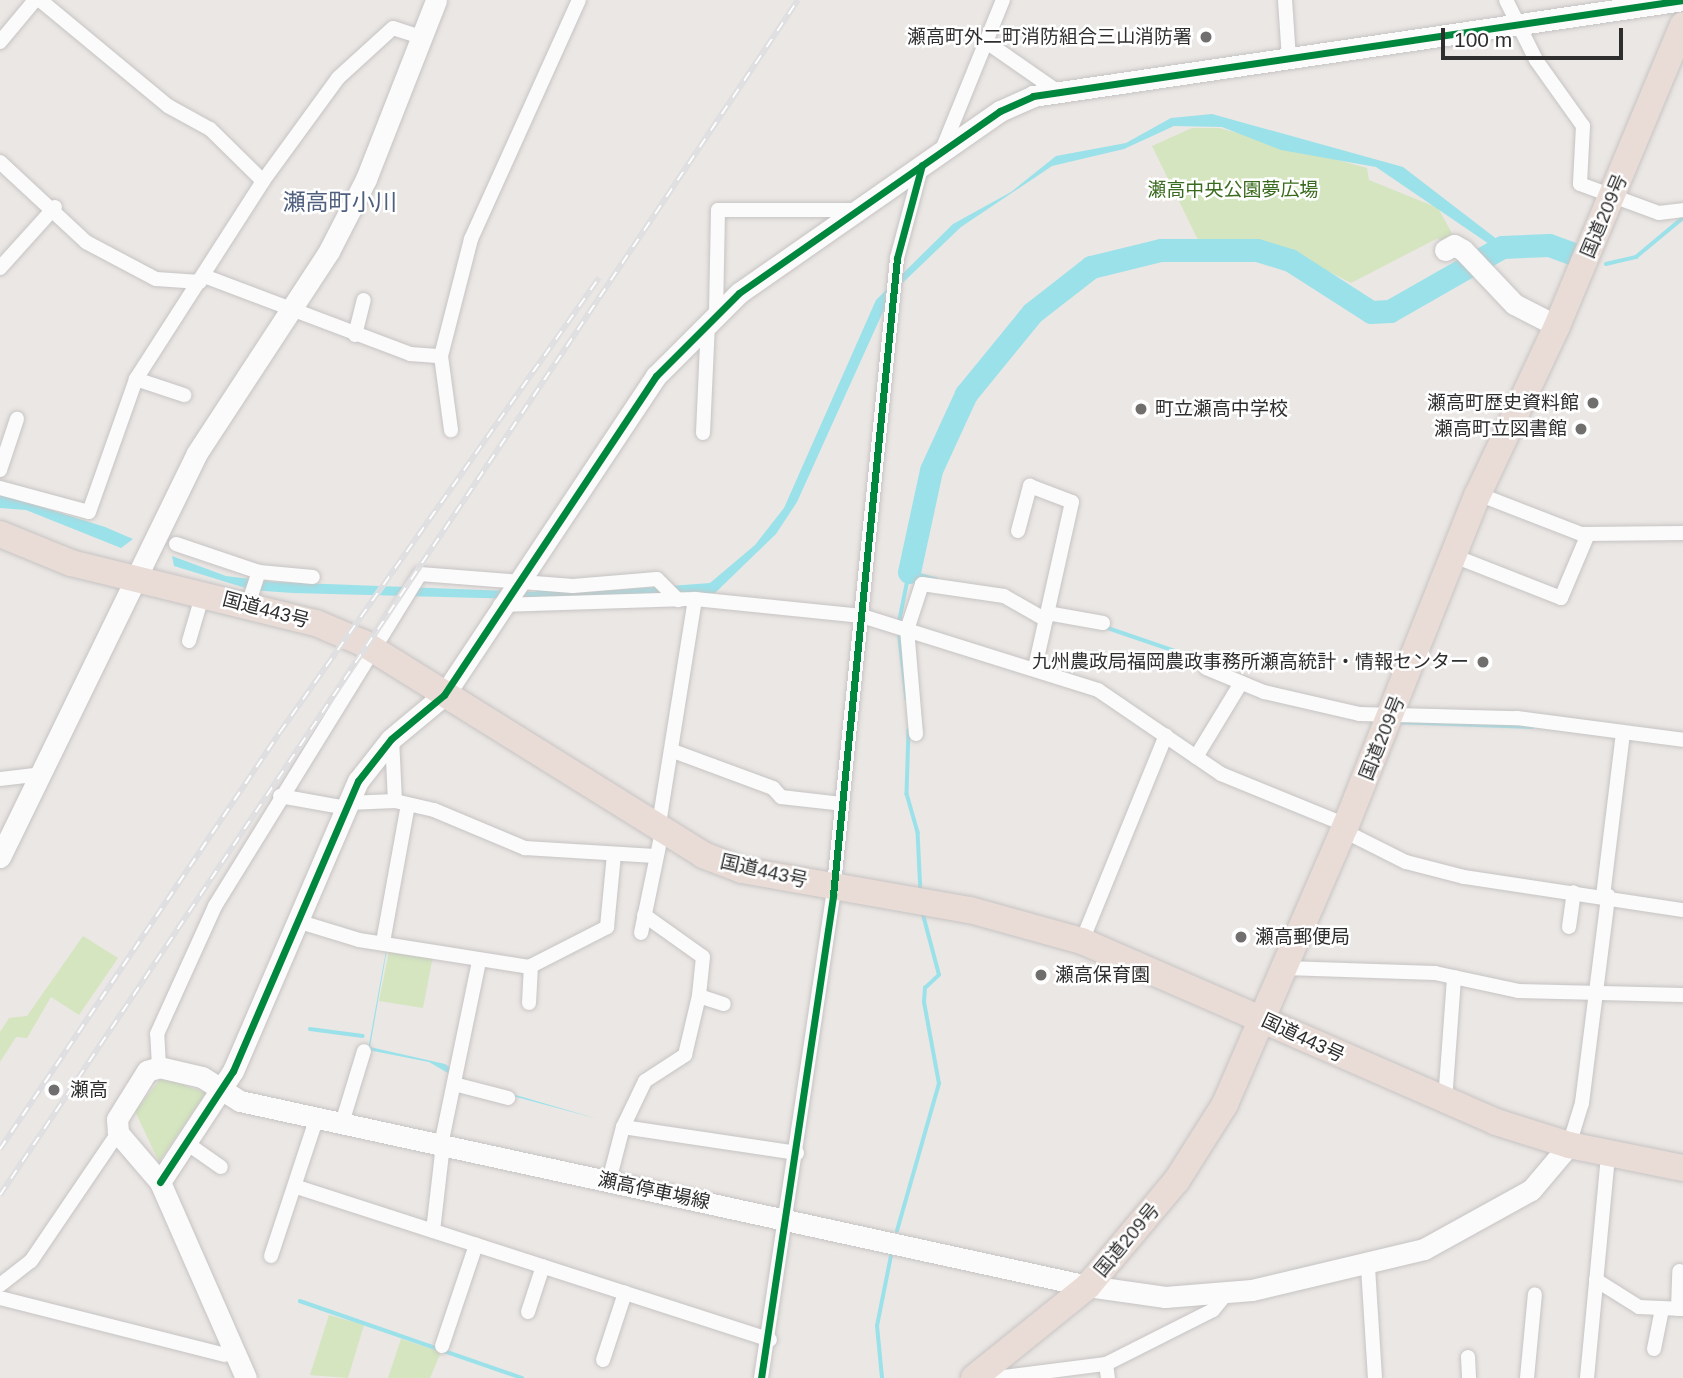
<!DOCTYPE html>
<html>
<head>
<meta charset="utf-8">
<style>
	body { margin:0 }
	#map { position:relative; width:1683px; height:1378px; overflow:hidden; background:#ebe7e4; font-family:Helvetica,"Noto Sans JP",sans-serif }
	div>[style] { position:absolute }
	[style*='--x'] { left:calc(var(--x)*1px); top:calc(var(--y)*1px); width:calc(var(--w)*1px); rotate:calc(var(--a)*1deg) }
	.green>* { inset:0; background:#d4e5bf }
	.water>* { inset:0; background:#9be1ea }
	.stream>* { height:3.5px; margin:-1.75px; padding:0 1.75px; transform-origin:1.75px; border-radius:1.75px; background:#9be1ea }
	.river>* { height:23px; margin:-11.5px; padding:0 11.5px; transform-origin:11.5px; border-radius:11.5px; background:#9be1ea }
	.roads { filter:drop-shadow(0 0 2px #c6c4c4) drop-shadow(0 0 2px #c6c4c4) }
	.street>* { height:14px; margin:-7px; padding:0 7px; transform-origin:7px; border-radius:7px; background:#fcfbfb }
	.secondary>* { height:21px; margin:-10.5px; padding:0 10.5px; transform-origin:10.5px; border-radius:10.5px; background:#fcfbfb }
	.highway>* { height:26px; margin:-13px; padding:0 13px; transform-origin:13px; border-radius:13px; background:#e9dcd6 }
	.rail>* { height:6px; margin-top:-3px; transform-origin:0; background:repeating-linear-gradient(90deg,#fff 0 10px,#dfdfe1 0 20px); box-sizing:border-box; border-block:2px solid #dfdfe1 }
	.cycleway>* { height:7px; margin:-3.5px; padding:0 3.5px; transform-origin:3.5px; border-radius:3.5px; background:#00873e }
	.dots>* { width:19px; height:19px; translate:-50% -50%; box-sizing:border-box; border:4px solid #fff; border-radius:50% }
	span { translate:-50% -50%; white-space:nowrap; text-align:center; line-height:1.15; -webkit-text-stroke:5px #fff; paint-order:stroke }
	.poi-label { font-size:19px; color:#2e2e2e }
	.right { translate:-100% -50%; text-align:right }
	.left { translate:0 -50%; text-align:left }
	.park-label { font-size:19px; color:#3a6b1e }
	.street-label { font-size:19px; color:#2e2e2e }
	.quarter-label { font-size:23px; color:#4f5f7e }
	.scale { position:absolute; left:1441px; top:28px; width:182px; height:32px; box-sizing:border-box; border:4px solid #2e2e2e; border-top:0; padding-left:9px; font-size:21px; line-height:24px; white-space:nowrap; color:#2e2e2e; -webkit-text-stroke:5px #fff; paint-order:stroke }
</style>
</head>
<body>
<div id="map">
	<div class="green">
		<i style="clip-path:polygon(1192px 128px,1219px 128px,1367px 168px,1369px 180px,1438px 208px,1454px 237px,1442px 244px,1438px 238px,1351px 283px,1302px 258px,1254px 244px,1200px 244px,1152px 146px)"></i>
		<i style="clip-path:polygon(83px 936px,118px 958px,79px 1015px,51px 997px,27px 1038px,16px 1037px,0 1062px,0 1032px,9px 1018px,27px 1016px)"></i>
		<i style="clip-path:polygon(390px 946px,433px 956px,423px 1008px,379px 1001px)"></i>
		<i style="clip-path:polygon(162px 1077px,206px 1093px,159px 1162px,135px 1111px)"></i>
		<i style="clip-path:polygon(329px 1315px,364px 1325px,348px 1378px,310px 1375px)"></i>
		<i style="clip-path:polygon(401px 1339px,441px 1352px,430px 1378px,388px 1378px)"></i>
	</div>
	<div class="water">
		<i style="clip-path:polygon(1212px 114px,1403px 167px,1498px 240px,1495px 248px,1376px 167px,1281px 150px,1222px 127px,1174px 126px,1124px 149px,1052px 166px,961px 227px,891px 294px,797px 502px,776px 534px,715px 593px,524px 599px,293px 593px,252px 590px,174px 566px,172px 556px,226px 576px,274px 582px,535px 592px,540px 587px,575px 593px,710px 583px,755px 545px,784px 508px,876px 300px,953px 224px,1011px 192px,1056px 156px,1126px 143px,1171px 118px)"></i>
		<i style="clip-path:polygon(0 494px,105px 527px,133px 539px,121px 548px,26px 510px,0 508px)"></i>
		<i style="clip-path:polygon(403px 857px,370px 1047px,445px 1064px,468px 1081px,598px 1119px,465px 1083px,429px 1062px,368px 1050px)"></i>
	</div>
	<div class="stream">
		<i style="--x:1606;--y:264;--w:31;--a:-13"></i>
		<i style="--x:1636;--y:257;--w:61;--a:-39.7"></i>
		<i style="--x:899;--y:622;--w:51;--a:-78.7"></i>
		<i style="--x:909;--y:572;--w:28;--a:15"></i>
		<i style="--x:1105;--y:627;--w:108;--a:18.9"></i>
		<i style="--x:899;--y:630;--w:69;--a:83.4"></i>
		<i style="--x:1396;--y:722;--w:136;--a:2.1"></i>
		<i style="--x:909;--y:730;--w:64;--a:91.8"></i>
		<i style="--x:907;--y:794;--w:40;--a:74"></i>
		<i style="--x:918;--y:832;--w:61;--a:87.2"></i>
		<i style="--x:310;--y:1029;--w:53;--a:7.5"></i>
		<i style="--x:897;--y:1231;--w:153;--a:-74.1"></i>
		<i style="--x:939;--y:1084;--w:83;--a:-100.4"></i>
		<i style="--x:924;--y:1002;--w:14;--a:-86"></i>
		<i style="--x:925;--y:988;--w:19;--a:-43"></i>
		<i style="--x:939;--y:975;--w:66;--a:-104.9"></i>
		<i style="--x:300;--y:1301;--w:235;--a:19.1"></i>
		<i style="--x:882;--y:1378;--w:52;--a:-95.5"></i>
		<i style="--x:877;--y:1326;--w:76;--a:-78.7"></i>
	</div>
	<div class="river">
		<i style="--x:909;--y:572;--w:104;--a:-77.8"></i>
		<i style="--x:931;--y:470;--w:84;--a:-65.3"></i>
		<i style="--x:966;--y:394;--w:104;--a:-50.8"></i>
		<i style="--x:1032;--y:313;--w:75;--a:-37.9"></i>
		<i style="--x:1091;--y:267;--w:72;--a:-13.7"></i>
		<i style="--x:1161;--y:250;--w:96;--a:0"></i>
		<i style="--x:1257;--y:250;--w:34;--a:17"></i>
		<i style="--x:1290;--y:260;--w:96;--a:32.7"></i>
		<i style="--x:1371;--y:312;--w:19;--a:-3"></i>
		<i style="--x:1390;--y:311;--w:129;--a:-29.7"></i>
		<i style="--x:1502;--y:247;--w:47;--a:-2.4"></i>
		<i style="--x:1549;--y:245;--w:23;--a:20"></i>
	</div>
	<div class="roads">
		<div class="street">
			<i style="--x:40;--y:0;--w:166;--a:39.6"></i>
			<i style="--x:168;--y:106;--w:48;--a:28.7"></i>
			<i style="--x:210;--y:129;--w:74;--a:44.5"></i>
			<i style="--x:1285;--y:0;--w:58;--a:86.1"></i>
			<i style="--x:1506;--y:0;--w:67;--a:63.4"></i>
			<i style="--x:1536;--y:60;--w:81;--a:54.5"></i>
			<i style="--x:1583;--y:126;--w:58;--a:93"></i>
			<i style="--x:1580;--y:184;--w:84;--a:20.2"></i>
			<i style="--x:1659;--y:213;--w:24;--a:-7"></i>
			<i style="--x:985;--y:41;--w:88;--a:34.8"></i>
			<i style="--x:0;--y:42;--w:55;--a:-50.2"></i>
			<i style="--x:942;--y:150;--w:162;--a:-67.9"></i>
			<i style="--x:0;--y:162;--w:117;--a:42.9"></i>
			<i style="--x:86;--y:242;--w:79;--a:27.9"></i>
			<i style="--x:156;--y:279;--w:44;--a:3.9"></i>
			<i style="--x:0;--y:268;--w:82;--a:-48"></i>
			<i style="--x:204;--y:276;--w:220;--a:20.7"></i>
			<i style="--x:410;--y:354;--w:31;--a:4"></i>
			<i style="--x:441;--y:356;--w:121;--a:-75.6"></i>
			<i style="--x:471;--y:239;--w:262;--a:-65.7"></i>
			<i style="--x:716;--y:314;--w:104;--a:-88.9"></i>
			<i style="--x:718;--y:210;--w:139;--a:0"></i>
			<i style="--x:355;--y:335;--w:36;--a:-76"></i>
			<i style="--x:441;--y:356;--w:75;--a:82.3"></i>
			<i style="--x:136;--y:379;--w:51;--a:18.4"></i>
			<i style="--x:703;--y:433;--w:111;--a:-87.4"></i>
			<i style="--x:0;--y:470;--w:54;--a:-71.6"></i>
			<i style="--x:0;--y:488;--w:92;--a:15.1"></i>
			<i style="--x:89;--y:512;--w:141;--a:-70.5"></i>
			<i style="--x:136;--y:379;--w:235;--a:-57.3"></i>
			<i style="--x:263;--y:181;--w:127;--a:-53.9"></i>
			<i style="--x:338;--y:78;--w:74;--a:-42.3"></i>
			<i style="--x:393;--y:28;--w:28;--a:18"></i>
			<i style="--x:1478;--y:494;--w:110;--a:21.2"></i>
			<i style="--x:1581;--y:534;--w:102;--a:-0.6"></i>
			<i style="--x:1018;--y:531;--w:47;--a:-75.1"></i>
			<i style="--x:1030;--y:486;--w:45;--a:20.9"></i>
			<i style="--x:1072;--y:502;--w:170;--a:102.6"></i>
			<i style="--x:176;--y:544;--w:88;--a:18.6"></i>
			<i style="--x:1454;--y:556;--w:115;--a:21.4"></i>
			<i style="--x:1561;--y:598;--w:69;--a:-67.1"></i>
			<i style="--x:248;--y:605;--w:35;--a:-72"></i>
			<i style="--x:259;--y:572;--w:54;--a:5.3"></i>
			<i style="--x:500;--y:605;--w:195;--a:-1.8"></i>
			<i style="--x:695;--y:599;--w:168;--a:5.8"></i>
			<i style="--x:862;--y:616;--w:247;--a:17.4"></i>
			<i style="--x:1098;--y:690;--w:149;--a:34.3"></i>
			<i style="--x:1221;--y:774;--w:135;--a:22.2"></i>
			<i style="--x:1047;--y:613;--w:57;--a:10.1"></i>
			<i style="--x:189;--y:641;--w:50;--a:-73.7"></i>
			<i style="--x:1206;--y:668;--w:63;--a:22.5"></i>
			<i style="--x:1264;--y:692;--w:98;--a:13"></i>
			<i style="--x:1359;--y:714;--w:158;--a:1.5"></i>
			<i style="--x:1517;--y:718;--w:167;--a:7.5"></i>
			<i style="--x:916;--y:734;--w:104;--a:-94.9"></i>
			<i style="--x:907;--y:630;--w:48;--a:-71.9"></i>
			<i style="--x:922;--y:584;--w:83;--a:8.3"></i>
			<i style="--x:1004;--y:596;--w:48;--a:29.7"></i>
			<i style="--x:392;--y:738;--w:63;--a:87.3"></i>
			<i style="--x:673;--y:751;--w:107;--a:20.3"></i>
			<i style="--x:773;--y:788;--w:12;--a:48"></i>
			<i style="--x:781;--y:797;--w:61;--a:6.5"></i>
			<i style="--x:1196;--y:757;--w:87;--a:-58.7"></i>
			<i style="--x:0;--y:779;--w:42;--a:-6.8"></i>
			<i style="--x:280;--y:796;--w:67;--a:10.3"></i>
			<i style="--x:348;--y:803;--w:47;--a:-2.4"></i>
			<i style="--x:395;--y:801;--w:40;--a:13"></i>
			<i style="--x:434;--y:810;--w:99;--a:22.7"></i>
			<i style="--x:525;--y:848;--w:130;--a:3.5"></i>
			<i style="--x:658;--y:830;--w:234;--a:-80.9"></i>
			<i style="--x:1344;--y:831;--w:69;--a:26.6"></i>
			<i style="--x:1406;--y:862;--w:60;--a:14.5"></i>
			<i style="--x:1464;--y:877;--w:221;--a:8.6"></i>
			<i style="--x:1603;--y:896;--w:164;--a:-83"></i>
			<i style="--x:644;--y:915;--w:72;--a:35.4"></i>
			<i style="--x:703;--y:957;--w:39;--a:96"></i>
			<i style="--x:699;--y:996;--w:26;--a:18"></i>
			<i style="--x:297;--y:921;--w:65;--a:17"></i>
			<i style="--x:359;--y:940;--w:172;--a:9"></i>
			<i style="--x:529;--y:967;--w:88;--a:-27.1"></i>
			<i style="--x:607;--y:927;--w:73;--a:-84.5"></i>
			<i style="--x:1569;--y:927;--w:35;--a:-82"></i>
			<i style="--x:641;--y:933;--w:103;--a:-78.3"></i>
			<i style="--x:1082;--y:941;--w:222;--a:-67.8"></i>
			<i style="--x:383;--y:942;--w:139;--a:-79.7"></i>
			<i style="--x:1285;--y:968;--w:150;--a:1.9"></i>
			<i style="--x:1435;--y:973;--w:85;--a:12.2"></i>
			<i style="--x:1518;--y:991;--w:165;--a:1.4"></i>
			<i style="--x:529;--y:1003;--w:37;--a:-87"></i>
			<i style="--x:159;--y:1067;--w:33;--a:-93"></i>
			<i style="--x:157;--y:1034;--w:141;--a:-65.6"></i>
			<i style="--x:215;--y:906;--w:390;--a:-58.3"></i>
			<i style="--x:420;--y:574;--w:153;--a:4.5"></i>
			<i style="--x:573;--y:586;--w:84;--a:-4.8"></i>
			<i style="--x:657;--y:579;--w:30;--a:45"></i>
			<i style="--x:454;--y:1084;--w:56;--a:14.5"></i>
			<i style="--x:1445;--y:1101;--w:124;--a:-85.8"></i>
			<i style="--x:342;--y:1123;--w:75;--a:-73"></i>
			<i style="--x:623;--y:1127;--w:176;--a:8.5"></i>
			<i style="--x:188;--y:1144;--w:40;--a:34.9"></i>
			<i style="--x:441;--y:1145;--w:188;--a:-78.3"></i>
			<i style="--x:1569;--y:1145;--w:44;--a:-72.8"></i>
			<i style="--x:1582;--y:1103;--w:209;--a:-82.8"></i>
			<i style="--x:609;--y:1181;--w:56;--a:-75.5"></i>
			<i style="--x:623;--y:1127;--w:51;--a:-64.4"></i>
			<i style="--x:645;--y:1081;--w:48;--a:-33"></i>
			<i style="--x:685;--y:1055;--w:61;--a:-76.7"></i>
			<i style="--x:297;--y:1187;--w:497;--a:17.9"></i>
			<i style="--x:433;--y:1231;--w:87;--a:-83.4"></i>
			<i style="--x:271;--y:1256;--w:146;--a:-71.7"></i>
			<i style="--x:1368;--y:1267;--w:111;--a:86.4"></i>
			<i style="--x:1596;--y:1280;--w:51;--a:32.1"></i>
			<i style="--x:1639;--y:1307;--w:44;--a:2.6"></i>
			<i style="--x:0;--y:1285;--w:39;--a:-38"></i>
			<i style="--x:31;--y:1261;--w:155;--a:-55.8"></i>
			<i style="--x:0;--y:1298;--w:232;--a:14.2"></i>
			<i style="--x:1678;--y:1309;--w:38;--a:-88"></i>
			<i style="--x:528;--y:1312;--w:48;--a:-71.9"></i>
			<i style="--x:442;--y:1346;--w:107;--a:-71.4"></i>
			<i style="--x:1654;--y:1349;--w:41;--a:-78.7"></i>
			<i style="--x:1468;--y:1357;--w:21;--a:87"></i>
			<i style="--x:603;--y:1360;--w:71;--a:-71.8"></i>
			<i style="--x:1106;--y:1364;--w:14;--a:82"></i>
			<i style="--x:761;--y:1378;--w:488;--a:-81.5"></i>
			<i style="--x:833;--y:895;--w:640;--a:-84.26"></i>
			<i style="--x:897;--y:258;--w:96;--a:-75"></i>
			<i style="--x:996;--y:1378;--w:111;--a:-7.3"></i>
			<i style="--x:1106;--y:1364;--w:120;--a:-26.8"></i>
			<i style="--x:1213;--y:1310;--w:19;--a:-51"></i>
			<i style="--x:1527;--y:1378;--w:84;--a:-84.6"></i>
			<i style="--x:1587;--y:1378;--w:225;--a:-84.6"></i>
		</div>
		<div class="secondary">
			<i style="--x:1445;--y:250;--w:10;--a:-29"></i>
			<i style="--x:1454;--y:245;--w:10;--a:29"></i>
			<i style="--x:1463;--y:250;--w:74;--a:46.6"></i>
			<i style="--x:1514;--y:304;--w:48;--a:27.1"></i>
			<i style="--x:0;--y:857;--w:449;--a:-64"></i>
			<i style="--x:197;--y:453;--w:241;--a:-56.8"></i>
			<i style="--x:329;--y:251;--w:81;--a:-62.8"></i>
			<i style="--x:366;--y:179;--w:192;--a:-68.6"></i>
			<i style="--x:160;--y:1182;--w:133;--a:-56.7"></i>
			<i style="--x:233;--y:1071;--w:316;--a:-66.7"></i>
			<i style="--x:358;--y:781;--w:53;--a:-51.8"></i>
			<i style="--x:391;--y:739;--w:69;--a:-39.7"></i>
			<i style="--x:444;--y:695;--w:383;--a:-56.4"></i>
			<i style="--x:656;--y:376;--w:117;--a:-45"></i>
			<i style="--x:739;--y:293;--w:318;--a:-34.9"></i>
			<i style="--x:1000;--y:111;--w:36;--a:-24"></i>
			<i style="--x:1033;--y:96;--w:657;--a:-8.4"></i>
			<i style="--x:246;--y:1378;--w:214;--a:-113.7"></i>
			<i style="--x:160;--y:1182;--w:65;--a:-130.6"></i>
			<i style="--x:118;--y:1133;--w:14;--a:-94"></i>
			<i style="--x:117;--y:1119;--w:57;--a:-58"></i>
			<i style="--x:147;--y:1071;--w:13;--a:-18"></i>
			<i style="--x:159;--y:1067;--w:44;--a:13.1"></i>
			<i style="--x:202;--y:1077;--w:45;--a:32.3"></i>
			<i style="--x:240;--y:1101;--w:868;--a:12.31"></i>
			<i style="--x:1088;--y:1286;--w:78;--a:8.1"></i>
			<i style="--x:1165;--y:1297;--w:87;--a:-4.6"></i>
			<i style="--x:1252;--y:1290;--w:177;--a:-13.4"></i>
			<i style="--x:1424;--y:1249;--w:122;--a:-28.9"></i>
			<i style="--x:1531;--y:1190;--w:59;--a:-49.8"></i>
		</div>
		<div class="highway">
			<i style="--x:0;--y:534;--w:77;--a:22.2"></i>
			<i style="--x:71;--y:563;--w:252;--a:13.8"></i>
			<i style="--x:316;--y:623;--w:51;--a:23.1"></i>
			<i style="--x:363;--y:643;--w:401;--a:31.9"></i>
			<i style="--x:703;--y:855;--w:42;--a:21"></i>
			<i style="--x:742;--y:870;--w:231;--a:10"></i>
			<i style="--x:970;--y:910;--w:116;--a:15.5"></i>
			<i style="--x:1082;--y:941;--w:452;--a:23.6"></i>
			<i style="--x:1496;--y:1122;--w:77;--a:17.5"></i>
			<i style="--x:1569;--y:1145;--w:116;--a:11.4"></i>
			<i style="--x:974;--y:1378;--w:146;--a:-38.9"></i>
			<i style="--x:1088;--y:1286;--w:138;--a:-50"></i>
			<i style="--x:1177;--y:1180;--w:90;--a:-57.7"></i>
			<i style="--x:1225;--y:1104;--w:304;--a:-66.6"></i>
			<i style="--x:1346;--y:825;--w:356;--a:-68.3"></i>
			<i style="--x:1478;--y:494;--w:186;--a:-64.8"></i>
			<i style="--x:1557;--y:326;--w:326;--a:-67.3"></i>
		</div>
	</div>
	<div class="rail">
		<i style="--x:0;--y:1149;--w:502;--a:-56.12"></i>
		<i style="--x:280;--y:732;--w:555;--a:-54.91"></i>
		<i style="--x:0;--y:1195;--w:1437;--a:-56.27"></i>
	</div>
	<div class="cycleway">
		<i style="--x:160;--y:1182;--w:133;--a:-56.7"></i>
		<i style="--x:233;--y:1071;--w:316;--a:-66.7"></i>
		<i style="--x:358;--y:781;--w:53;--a:-51.8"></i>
		<i style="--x:391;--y:739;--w:69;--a:-39.7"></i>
		<i style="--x:444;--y:695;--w:383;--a:-56.4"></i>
		<i style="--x:656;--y:376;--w:117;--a:-45"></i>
		<i style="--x:739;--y:293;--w:318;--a:-34.9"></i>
		<i style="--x:1000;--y:111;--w:36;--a:-24"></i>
		<i style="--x:1033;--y:96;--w:657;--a:-8.4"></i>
		<i style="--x:761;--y:1378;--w:488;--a:-81.5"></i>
		<i style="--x:833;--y:895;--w:640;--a:-84.26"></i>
		<i style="--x:897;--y:258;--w:96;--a:-75"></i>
	</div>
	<div class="dots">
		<i style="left:1206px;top:37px;background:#706f6e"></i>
		<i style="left:1593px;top:403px;background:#706f6e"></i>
		<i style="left:1141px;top:409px;background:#706f6e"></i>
		<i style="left:1581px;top:429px;background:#706f6e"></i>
		<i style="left:1483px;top:662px;background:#706f6e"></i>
		<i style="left:1241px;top:937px;background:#706f6e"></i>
		<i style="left:1041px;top:975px;background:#706f6e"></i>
		<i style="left:54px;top:1090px;background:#706f6e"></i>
	</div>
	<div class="poi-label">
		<span class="right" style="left:1192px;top:37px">瀬高町外二町消防組合三山消防署</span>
		<span class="right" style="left:1579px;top:403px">瀬高町歴史資料館</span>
		<span class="left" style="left:1155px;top:409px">町立瀬高中学校</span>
		<span class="right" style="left:1567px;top:429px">瀬高町立図書館</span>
		<span class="right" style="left:1469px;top:662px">九州農政局福岡農政事務所瀬高統計・情報センター</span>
		<span class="left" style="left:1255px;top:937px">瀬高郵便局</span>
		<span class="left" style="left:1055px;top:975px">瀬高保育園</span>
		<span class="left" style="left:70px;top:1090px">瀬高</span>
	</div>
	<div class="park-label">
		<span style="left:1233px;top:190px">瀬高中央公園夢広場</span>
	</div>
	<div class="street-label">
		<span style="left:1604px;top:216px;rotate:-67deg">国道209号</span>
		<span style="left:266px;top:610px;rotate:15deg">国道443号</span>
		<span style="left:1382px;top:738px;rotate:-68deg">国道209号</span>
		<span style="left:764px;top:871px;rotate:13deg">国道443号</span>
		<span style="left:1303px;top:1038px;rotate:25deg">国道443号</span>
		<span style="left:654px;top:1191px;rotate:12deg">瀬高停車場線</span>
		<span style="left:1127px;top:1240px;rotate:-50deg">国道209号</span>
	</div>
	<div class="quarter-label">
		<span style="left:340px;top:202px">瀬高町小川</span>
	</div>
	<div class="scale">100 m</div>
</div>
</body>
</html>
